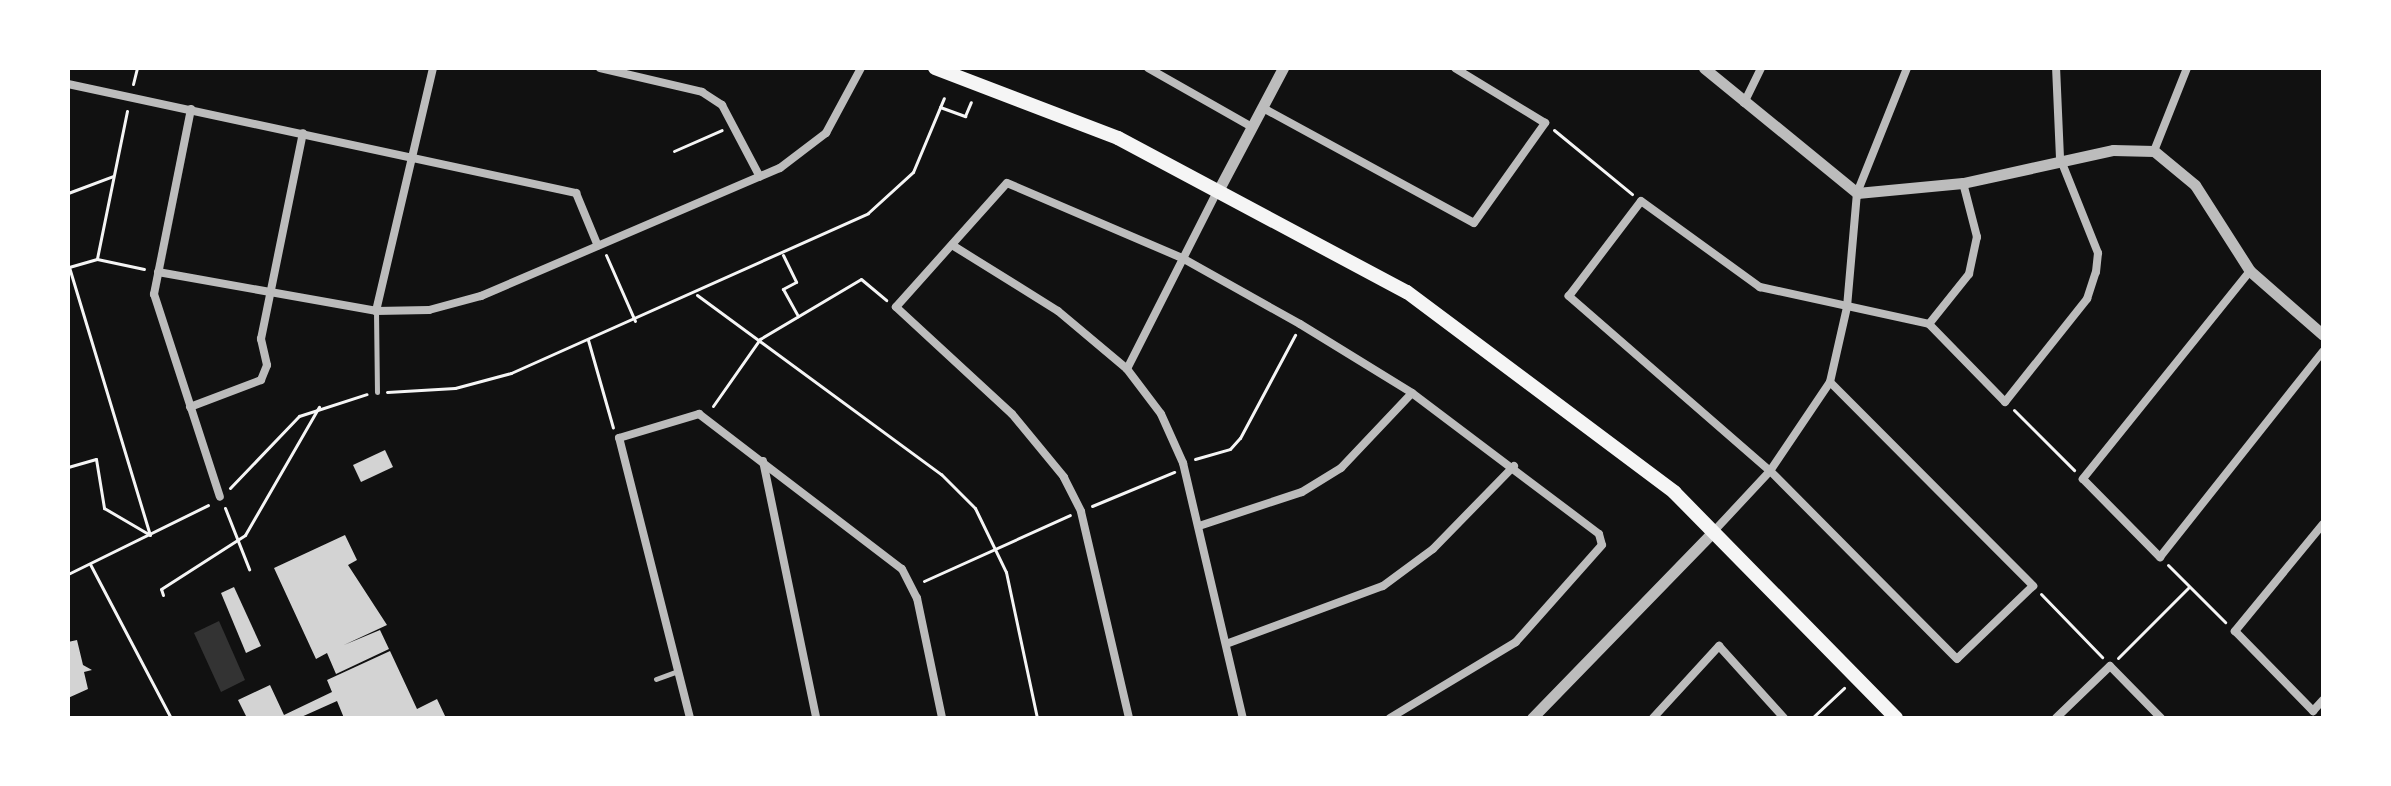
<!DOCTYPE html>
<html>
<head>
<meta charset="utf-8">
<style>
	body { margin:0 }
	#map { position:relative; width:2391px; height:786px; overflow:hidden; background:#111; font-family:"Space Grotesk",sans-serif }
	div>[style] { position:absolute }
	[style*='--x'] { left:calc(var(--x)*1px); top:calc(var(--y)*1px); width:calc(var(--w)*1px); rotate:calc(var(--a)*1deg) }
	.water>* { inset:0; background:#333 }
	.building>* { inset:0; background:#d3d3d3 }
	.path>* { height:3px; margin:-1.5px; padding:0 1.5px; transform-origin:1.5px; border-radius:1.5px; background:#f5f5f5 }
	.service>* { height:5px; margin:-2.5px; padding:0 2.5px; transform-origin:2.5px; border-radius:2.5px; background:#bcbcbc }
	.minor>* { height:8px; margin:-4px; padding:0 4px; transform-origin:4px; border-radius:4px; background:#bcbcbc }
	.tertiary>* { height:11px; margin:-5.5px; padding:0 5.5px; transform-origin:5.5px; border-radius:5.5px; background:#bcbcbc }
	.primary>* { height:14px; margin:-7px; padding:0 7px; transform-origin:7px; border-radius:7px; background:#f5f5f5 }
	span { translate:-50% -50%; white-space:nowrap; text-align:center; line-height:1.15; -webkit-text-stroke:8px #fff; paint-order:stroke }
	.frame { position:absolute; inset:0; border:70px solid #fff; pointer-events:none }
</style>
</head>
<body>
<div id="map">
	<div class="water">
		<i style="clip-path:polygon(219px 621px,245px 680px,221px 692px,194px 633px)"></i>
	</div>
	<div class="building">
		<i style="clip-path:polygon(385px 450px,393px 467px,361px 482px,353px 465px)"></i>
		<i style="clip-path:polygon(345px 535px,357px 560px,348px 565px,387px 625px,344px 645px,380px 630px,389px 649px,336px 674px,327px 653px,316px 659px,274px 568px)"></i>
		<i style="clip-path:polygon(234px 587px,261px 646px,246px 653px,221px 593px)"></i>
		<i style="clip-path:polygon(77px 640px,83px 665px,92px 670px,84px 672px,88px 689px,68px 698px,68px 642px)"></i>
		<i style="clip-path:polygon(390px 651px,417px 709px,437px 699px,446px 718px,344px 718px,337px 701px,299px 718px,247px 718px,238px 700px,270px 685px,284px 715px,332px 692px,327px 680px)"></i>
	</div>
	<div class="path">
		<i style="--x:133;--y:84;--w:16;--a:-76"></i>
		<i style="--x:940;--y:107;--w:27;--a:20"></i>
		<i style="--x:965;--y:116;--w:15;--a:-67"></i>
		<i style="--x:127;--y:111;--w:151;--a:101.5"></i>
		<i style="--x:97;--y:259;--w:48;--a:12"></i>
		<i style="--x:1554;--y:130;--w:101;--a:39.4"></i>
		<i style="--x:674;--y:151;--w:52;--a:-23.6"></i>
		<i style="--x:68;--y:193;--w:48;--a:-20.7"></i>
		<i style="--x:606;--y:255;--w:72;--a:66.3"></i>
		<i style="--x:783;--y:255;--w:30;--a:64"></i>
		<i style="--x:796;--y:282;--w:15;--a:152"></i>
		<i style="--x:783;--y:289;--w:31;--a:61"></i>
		<i style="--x:69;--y:267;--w:280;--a:73.2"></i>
		<i style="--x:69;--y:267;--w:29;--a:-16"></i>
		<i style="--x:697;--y:295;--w:303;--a:36.3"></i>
		<i style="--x:941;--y:474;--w:48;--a:45"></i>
		<i style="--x:975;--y:508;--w:71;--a:64.2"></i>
		<i style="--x:1006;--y:572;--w:149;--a:78"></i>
		<i style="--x:588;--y:340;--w:91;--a:74.1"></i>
		<i style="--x:387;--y:392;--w:68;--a:-3.4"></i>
		<i style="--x:455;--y:388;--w:58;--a:-15"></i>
		<i style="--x:511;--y:373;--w:391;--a:-24.1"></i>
		<i style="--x:868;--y:213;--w:61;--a:-42.3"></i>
		<i style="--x:913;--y:172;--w:80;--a:-67.3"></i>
		<i style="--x:713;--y:406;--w:82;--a:-55"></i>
		<i style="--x:760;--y:339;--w:117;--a:-30.7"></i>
		<i style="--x:861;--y:279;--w:33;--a:40"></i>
		<i style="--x:2014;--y:410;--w:85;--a:45"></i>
		<i style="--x:1195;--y:459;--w:36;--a:-16"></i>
		<i style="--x:1230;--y:449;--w:15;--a:-48"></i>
		<i style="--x:1240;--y:438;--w:117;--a:-61.9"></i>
		<i style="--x:68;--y:467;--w:29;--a:-16"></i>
		<i style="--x:96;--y:459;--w:50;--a:80.7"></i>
		<i style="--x:104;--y:508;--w:53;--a:30.4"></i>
		<i style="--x:230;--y:488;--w:100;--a:-46.2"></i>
		<i style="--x:299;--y:416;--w:71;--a:-17.9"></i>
		<i style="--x:1092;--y:506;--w:89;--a:-22.5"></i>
		<i style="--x:225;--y:508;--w:66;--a:68.5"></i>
		<i style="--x:90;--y:564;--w:174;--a:62.3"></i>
		<i style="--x:2168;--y:565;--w:81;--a:45"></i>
		<i style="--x:68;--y:574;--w:156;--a:-26.2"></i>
		<i style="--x:924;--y:581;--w:160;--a:-24.3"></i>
		<i style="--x:2041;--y:594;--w:88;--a:45.9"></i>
		<i style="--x:163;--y:595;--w:6;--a:-108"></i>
		<i style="--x:161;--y:589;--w:100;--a:-32.7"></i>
		<i style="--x:245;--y:535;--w:148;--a:-60"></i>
		<i style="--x:2118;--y:658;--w:100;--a:-45"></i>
		<i style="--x:1812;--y:718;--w:44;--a:-43.2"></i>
	</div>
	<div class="service">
		<i style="--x:376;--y:311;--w:81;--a:89.3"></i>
		<i style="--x:656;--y:679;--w:23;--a:-20"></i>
	</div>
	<div class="minor">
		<i style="--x:600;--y:68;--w:105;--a:13.2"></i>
		<i style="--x:702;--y:92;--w:24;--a:33"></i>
		<i style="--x:722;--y:105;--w:81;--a:62.2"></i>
		<i style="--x:1148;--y:68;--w:120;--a:29.6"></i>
		<i style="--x:68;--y:84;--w:520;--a:12.11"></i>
		<i style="--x:576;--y:193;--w:57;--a:67.5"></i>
		<i style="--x:1744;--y:103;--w:39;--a:-64"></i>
		<i style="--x:1263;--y:108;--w:240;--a:28.6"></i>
		<i style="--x:1474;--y:223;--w:123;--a:-54.6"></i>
		<i style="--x:1545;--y:123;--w:105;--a:-148.6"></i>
		<i style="--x:191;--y:109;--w:189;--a:101.3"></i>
		<i style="--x:154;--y:294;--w:213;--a:72"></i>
		<i style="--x:2154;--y:151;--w:89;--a:-68.3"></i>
		<i style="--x:952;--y:245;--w:125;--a:31.9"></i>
		<i style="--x:1058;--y:311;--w:90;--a:40"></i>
		<i style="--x:1127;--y:369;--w:56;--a:52.9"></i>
		<i style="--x:1161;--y:414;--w:54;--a:65.8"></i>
		<i style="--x:1183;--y:463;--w:262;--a:76.8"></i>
		<i style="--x:2250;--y:271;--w:267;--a:128.8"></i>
		<i style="--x:2083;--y:479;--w:110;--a:45.4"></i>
		<i style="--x:2160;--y:557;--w:263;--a:-51.6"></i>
		<i style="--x:158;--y:272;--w:221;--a:10.1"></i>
		<i style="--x:376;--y:311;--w:53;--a:-1.1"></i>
		<i style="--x:429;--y:310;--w:54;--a:-15.1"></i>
		<i style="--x:481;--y:296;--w:325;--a:-23.2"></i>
		<i style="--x:780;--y:168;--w:58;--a:-37.3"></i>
		<i style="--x:826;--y:133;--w:74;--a:-61.7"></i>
		<i style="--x:376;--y:311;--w:250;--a:-76.8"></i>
		<i style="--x:1929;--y:324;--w:64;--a:-51.3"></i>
		<i style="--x:1969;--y:274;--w:38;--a:-78"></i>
		<i style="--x:1977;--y:237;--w:56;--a:-104.5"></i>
		<i style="--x:1127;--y:369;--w:203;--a:-63.1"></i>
		<i style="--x:1830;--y:382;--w:288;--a:45.1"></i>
		<i style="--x:2033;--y:586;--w:105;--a:136.2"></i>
		<i style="--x:1957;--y:659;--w:265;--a:-134.8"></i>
		<i style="--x:1770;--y:471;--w:267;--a:-139"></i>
		<i style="--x:1569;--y:296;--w:119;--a:-52.8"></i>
		<i style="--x:1641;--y:201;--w:147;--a:35.9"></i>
		<i style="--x:1760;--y:287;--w:173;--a:12.3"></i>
		<i style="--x:1929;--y:324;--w:109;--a:45.7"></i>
		<i style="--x:2005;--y:402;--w:132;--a:-51.5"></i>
		<i style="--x:2087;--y:299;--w:28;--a:-72"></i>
		<i style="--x:2096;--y:272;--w:19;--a:-84"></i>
		<i style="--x:2098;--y:253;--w:102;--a:-111.8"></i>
		<i style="--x:2060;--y:158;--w:90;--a:-92.5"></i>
		<i style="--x:190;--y:407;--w:76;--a:-20.8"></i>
		<i style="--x:261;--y:380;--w:16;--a:-68"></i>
		<i style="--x:267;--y:365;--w:27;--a:-103"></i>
		<i style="--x:261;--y:339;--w:210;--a:-78.5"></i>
		<i style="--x:763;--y:461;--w:262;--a:78.3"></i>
		<i style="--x:2323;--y:524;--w:139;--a:129.4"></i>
		<i style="--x:2235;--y:631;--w:112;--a:45.7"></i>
		<i style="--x:2313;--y:711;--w:15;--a:-48"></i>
		<i style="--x:1199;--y:526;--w:108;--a:-18.3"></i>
		<i style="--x:1302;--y:492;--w:46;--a:-31.6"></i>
		<i style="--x:1341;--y:468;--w:103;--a:-46.6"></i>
		<i style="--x:1715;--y:530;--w:81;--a:-47"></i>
		<i style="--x:1770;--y:471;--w:107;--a:-56"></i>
		<i style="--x:1830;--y:382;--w:77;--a:-77.2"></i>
		<i style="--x:1847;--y:307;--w:114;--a:-85"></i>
		<i style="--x:1857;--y:193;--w:135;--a:-68.2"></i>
		<i style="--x:1226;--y:644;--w:167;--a:-20.3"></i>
		<i style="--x:1383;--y:586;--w:62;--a:-36.5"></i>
		<i style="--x:1433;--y:549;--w:116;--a:-45.7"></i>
		<i style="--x:690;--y:718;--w:289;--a:-104.2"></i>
		<i style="--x:619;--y:438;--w:84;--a:-16.7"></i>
		<i style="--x:699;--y:414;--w:255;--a:37.4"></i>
		<i style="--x:902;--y:569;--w:33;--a:63"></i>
		<i style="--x:917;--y:598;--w:123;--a:78.2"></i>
		<i style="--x:1129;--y:718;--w:212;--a:-103.1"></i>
		<i style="--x:1081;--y:511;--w:38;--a:-117"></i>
		<i style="--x:1064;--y:477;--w:82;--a:-129.5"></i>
		<i style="--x:1012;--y:414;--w:158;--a:-137.3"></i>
		<i style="--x:896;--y:307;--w:166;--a:-48.2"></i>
		<i style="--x:1007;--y:183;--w:193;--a:23.2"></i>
		<i style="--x:1184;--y:259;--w:133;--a:29.3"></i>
		<i style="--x:1300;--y:324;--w:132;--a:31.6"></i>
		<i style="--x:1412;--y:393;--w:234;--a:37"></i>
		<i style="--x:1599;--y:534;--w:11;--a:75"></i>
		<i style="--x:1602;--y:545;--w:130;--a:131.6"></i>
		<i style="--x:1516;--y:642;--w:147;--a:148.9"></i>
		<i style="--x:1653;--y:718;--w:98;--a:-47.5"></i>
		<i style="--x:1719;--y:646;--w:97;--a:47.9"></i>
		<i style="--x:2056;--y:718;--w:75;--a:-43.9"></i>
		<i style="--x:2110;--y:666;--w:73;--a:45.6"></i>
	</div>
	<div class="tertiary">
		<i style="--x:1704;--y:68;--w:198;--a:39.2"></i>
		<i style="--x:1857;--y:193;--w:106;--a:-5.4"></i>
		<i style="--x:1963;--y:183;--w:154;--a:-12.4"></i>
		<i style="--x:2113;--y:150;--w:41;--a:1.4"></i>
		<i style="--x:2154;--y:151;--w:53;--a:39.7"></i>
		<i style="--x:2195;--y:185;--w:102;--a:57.4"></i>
		<i style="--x:2250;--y:271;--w:97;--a:41.2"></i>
		<i style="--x:1220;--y:187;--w:135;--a:-62.1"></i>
		<i style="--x:1532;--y:718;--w:262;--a:-45.8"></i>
	</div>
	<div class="primary">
		<i style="--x:935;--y:68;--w:196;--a:20.9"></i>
		<i style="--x:1118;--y:138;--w:327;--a:28.1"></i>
		<i style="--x:1407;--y:292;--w:334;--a:36.8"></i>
		<i style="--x:1674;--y:492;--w:317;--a:45.5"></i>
	</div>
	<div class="frame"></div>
</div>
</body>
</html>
